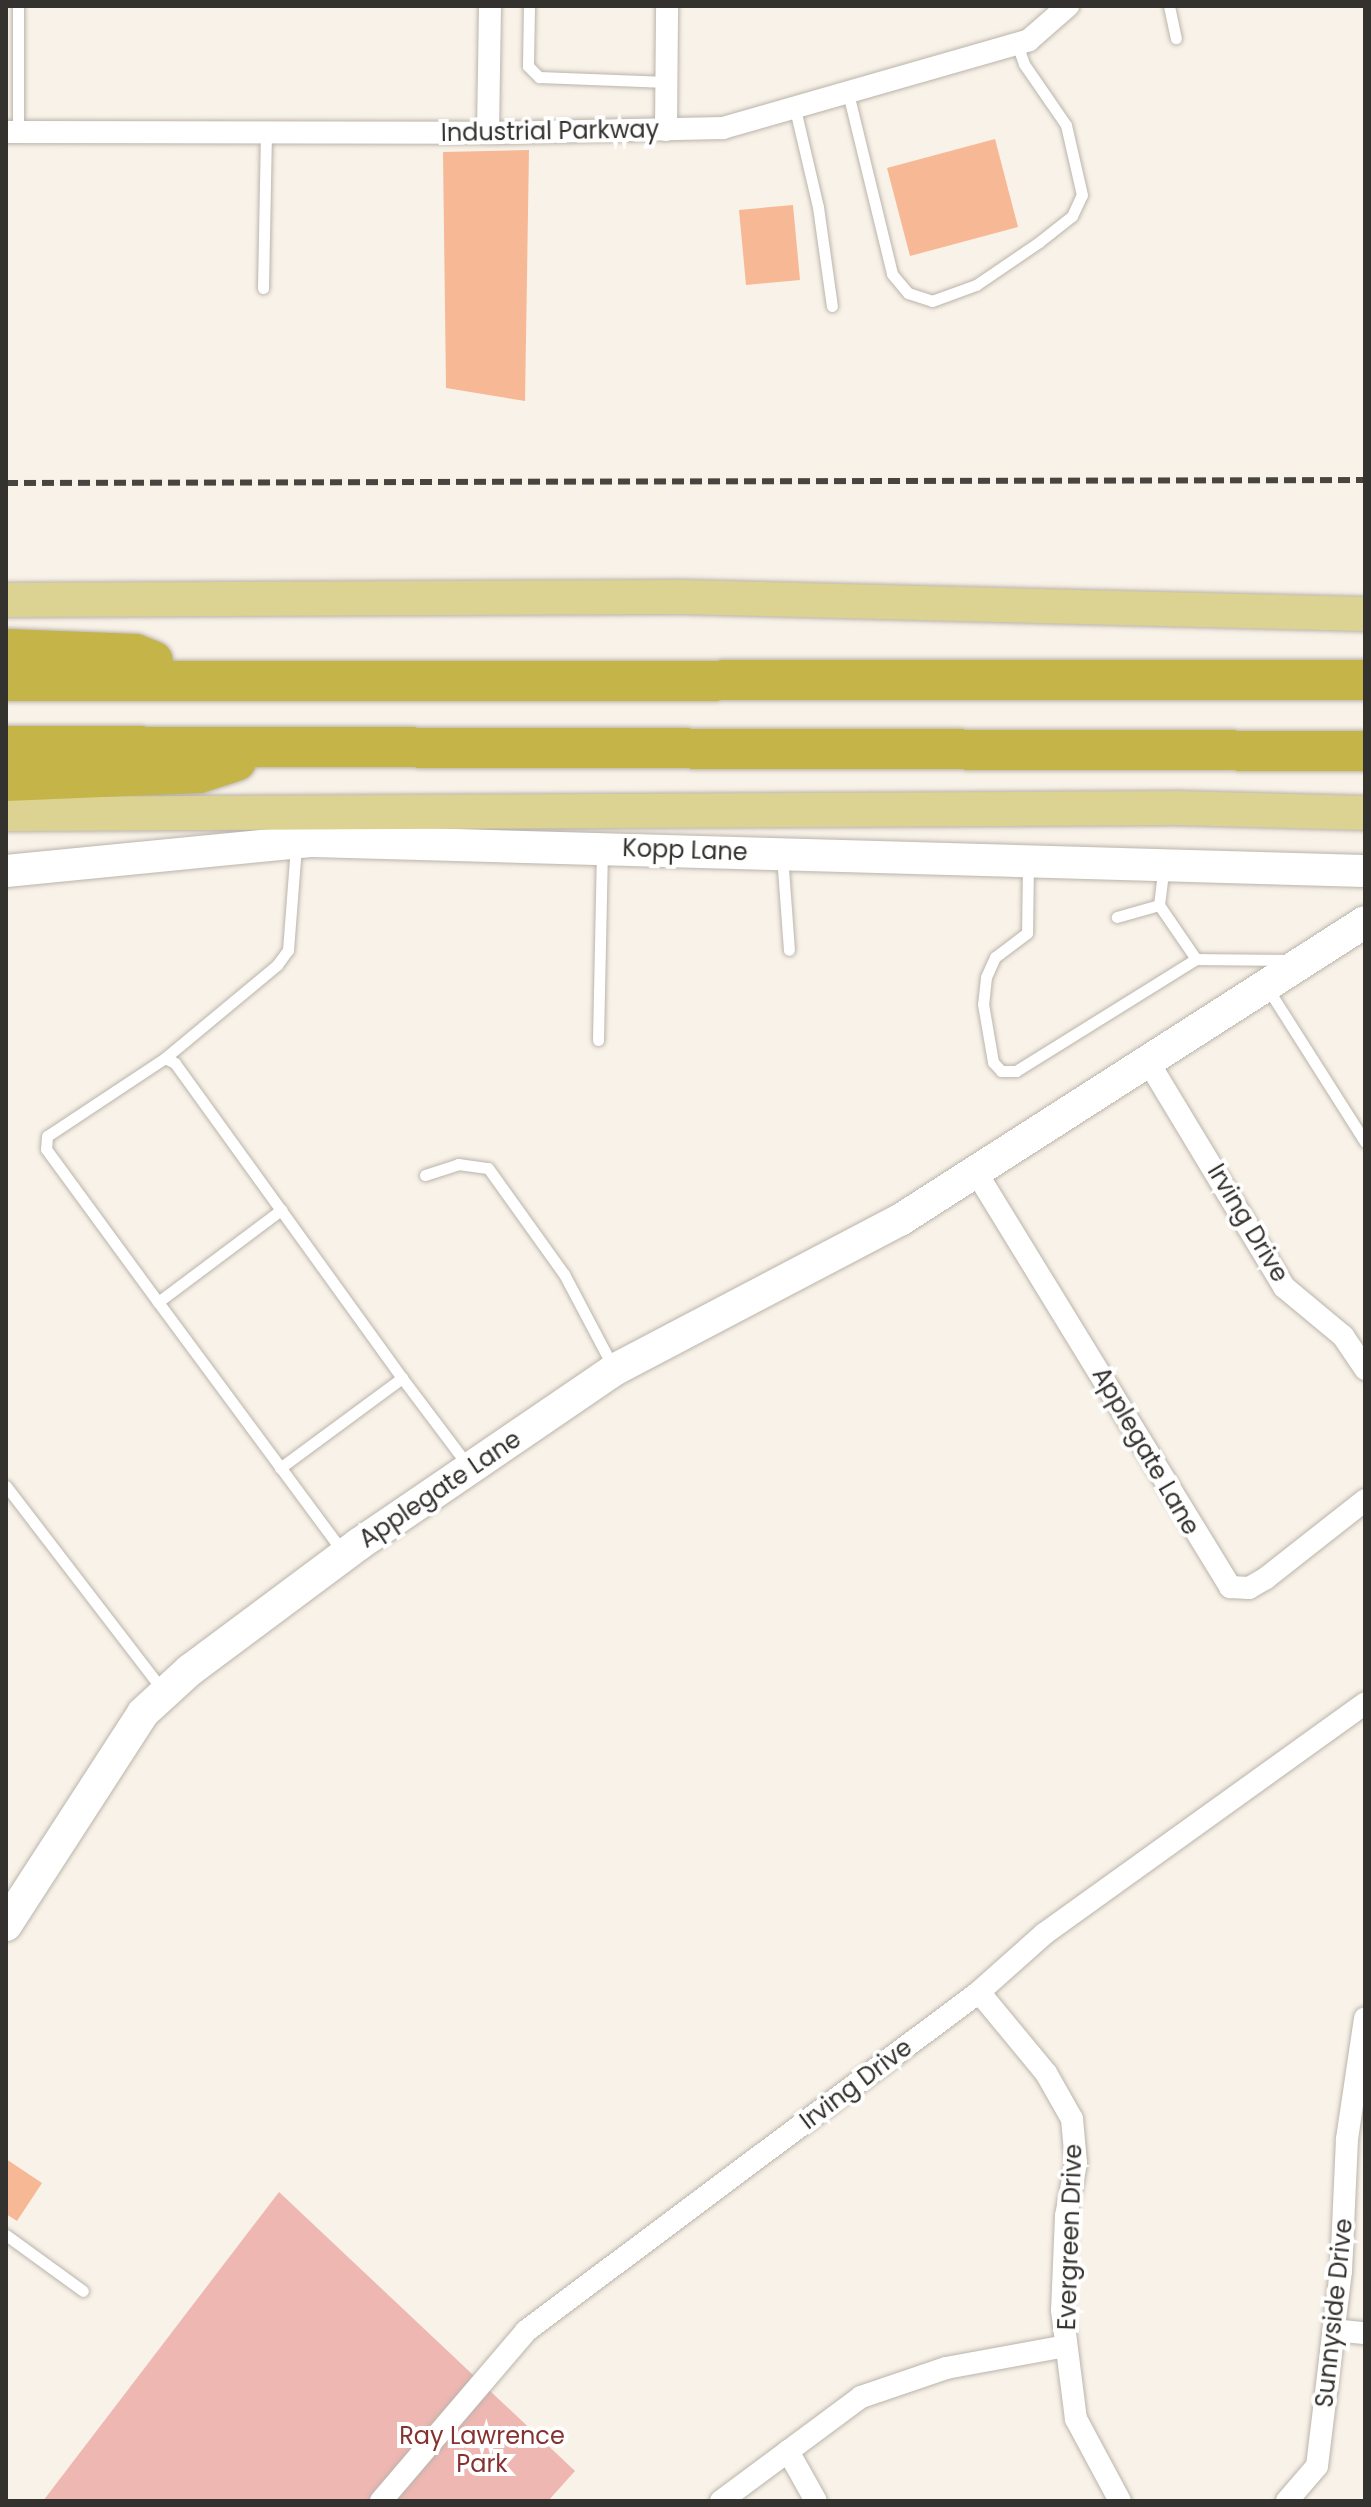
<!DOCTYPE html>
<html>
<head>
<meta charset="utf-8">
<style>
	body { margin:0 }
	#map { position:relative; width:1371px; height:2507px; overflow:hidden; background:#f9f2e8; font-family:Poppins,sans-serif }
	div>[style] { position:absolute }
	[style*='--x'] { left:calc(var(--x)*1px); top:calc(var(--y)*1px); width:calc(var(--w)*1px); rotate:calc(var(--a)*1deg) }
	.green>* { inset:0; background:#eeb7b2 }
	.building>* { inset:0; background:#f7b896 }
	.roads { filter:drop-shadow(0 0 2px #bab4ab) drop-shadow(0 0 2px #bab4ab) }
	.lane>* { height:11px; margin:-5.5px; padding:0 5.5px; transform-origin:5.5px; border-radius:5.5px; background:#fff }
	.street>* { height:22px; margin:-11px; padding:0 11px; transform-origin:11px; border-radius:11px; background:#fff }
	.secondary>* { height:32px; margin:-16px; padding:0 16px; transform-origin:16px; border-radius:16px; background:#fff }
	.primary>* { height:34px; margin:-17px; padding:0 17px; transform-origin:17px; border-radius:17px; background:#dcd291 }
	.highway>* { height:40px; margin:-20px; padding:0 20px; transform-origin:20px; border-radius:20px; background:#c5b448 }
	.rail>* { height:6px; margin-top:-3px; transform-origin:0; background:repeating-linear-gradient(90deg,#484541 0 12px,transparent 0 18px) }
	span { translate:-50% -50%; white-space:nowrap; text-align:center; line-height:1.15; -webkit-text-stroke:8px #fff; paint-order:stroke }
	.street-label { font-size:24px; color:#34322e }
	.park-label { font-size:24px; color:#863231 }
	.frame { position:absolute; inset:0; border:8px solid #34322e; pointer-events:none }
</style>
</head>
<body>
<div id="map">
	<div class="green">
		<i style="clip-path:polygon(279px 2192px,575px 2471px,548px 2501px,43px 2501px)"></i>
	</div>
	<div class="building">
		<i style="clip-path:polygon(995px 139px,1018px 227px,910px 256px,887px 168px)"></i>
		<i style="clip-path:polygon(529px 150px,525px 401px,446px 388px,443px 152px)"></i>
		<i style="clip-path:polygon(793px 205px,800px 280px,746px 285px,739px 210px)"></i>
		<i style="clip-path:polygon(6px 2159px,42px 2183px,17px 2221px,6px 2214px)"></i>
	</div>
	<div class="roads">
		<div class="lane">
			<i style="--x:529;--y:6;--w:60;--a:91"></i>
			<i style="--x:528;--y:66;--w:16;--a:45"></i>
			<i style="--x:539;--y:77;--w:128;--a:2.2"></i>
			<i style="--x:1169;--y:6;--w:33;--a:78"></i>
			<i style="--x:848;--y:93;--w:186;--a:76.3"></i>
			<i style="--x:892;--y:274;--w:25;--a:50"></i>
			<i style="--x:908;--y:293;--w:25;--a:18"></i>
			<i style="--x:932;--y:301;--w:47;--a:-20"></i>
			<i style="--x:976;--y:285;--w:76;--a:-34.3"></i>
			<i style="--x:1039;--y:242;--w:42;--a:-38.2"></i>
			<i style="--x:1072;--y:216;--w:23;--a:-65"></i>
			<i style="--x:1082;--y:195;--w:72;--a:-102.9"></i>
			<i style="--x:1066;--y:125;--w:74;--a:-124.5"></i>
			<i style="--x:1024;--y:64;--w:21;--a:-109"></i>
			<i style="--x:795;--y:109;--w:101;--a:76.8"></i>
			<i style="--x:818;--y:207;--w:100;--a:82"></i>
			<i style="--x:18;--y:132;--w:126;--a:-90"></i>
			<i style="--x:263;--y:288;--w:156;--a:-88.9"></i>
			<i style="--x:782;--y:855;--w:95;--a:85.8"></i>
			<i style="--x:1028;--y:864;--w:69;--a:90.8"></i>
			<i style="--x:1027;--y:933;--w:40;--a:143"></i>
			<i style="--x:995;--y:957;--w:22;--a:114"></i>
			<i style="--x:986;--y:977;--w:27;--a:96"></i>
			<i style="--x:983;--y:1004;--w:59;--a:80.2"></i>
			<i style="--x:993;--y:1062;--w:12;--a:48"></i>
			<i style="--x:1001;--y:1071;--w:15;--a:0"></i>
			<i style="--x:1016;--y:1071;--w:212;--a:-31.9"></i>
			<i style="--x:1196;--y:959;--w:65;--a:-124.4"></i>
			<i style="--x:1159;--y:905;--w:44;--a:164.1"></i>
			<i style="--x:1159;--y:905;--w:35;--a:-83"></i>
			<i style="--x:1196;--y:959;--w:92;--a:0.6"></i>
			<i style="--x:1268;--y:989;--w:181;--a:57.6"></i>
			<i style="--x:598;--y:1040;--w:187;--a:-88.8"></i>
			<i style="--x:165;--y:1058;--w:146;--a:-39.7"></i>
			<i style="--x:277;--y:965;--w:19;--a:-54"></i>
			<i style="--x:288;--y:950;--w:103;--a:-85.6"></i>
			<i style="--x:425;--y:1175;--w:35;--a:-18"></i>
			<i style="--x:458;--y:1164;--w:30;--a:8"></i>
			<i style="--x:488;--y:1168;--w:130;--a:54.4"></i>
			<i style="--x:564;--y:1274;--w:107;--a:62.2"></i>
			<i style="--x:158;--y:1302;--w:154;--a:-36.8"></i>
			<i style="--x:402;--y:1378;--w:111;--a:53"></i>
			<i style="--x:280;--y:1468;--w:152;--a:-36.4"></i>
			<i style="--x:402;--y:1378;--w:388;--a:-125.8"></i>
			<i style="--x:175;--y:1063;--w:11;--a:-153"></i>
			<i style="--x:165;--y:1058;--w:141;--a:146.5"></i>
			<i style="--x:47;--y:1136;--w:13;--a:94"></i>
			<i style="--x:46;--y:1149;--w:190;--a:53.8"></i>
			<i style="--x:158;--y:1302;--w:310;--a:53.5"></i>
			<i style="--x:6;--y:1486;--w:260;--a:52.5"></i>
			<i style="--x:6;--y:2235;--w:95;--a:36"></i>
		</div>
		<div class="street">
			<i style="--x:666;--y:130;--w:124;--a:-89.5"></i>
			<i style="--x:6;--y:132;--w:482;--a:0.1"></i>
			<i style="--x:488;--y:133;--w:235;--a:-1.2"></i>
			<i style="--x:723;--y:128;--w:318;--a:-16"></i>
			<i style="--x:1029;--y:40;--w:52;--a:-41.1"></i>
			<i style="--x:488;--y:133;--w:127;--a:-89.1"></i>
			<i style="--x:1149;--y:1063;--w:262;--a:58.9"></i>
			<i style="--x:1284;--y:1287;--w:77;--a:39.7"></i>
			<i style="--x:1343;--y:1336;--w:40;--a:56"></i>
			<i style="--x:976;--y:1172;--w:487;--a:58.5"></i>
			<i style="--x:1230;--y:1587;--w:19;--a:3"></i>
			<i style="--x:1249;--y:1588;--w:20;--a:-30"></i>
			<i style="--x:1266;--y:1578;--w:126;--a:-38.2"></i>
			<i style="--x:979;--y:1992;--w:105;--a:50.4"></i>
			<i style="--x:1046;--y:2073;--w:53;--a:60.5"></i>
			<i style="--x:1072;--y:2119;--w:44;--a:84.8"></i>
			<i style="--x:1076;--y:2163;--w:54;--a:100.7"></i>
			<i style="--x:1066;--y:2216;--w:94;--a:92.4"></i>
			<i style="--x:1062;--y:2310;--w:110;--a:82.7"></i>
			<i style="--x:1076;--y:2419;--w:93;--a:61.8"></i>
			<i style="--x:1334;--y:2330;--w:31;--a:6"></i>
			<i style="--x:788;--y:2451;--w:57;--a:60.8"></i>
			<i style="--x:381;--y:2501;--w:223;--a:-49.5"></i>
			<i style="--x:526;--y:2331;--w:566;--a:-36.81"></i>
			<i style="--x:979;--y:1992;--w:87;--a:-41.7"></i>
			<i style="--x:1044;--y:1934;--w:395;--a:-35.7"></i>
			<i style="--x:721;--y:2501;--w:174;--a:-36.6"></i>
			<i style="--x:861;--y:2397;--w:90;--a:-18.8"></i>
			<i style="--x:946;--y:2368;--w:122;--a:-10.4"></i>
			<i style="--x:1287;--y:2501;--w:46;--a:-49.4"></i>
			<i style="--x:1317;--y:2466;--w:196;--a:-83"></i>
			<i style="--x:1341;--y:2271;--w:132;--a:-87.4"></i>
			<i style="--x:1347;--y:2139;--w:122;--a:-81.5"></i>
		</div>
		<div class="secondary">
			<i style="--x:6;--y:871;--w:308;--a:-5.6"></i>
			<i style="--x:313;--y:841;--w:1052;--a:1.63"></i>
			<i style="--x:6;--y:1925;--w:252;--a:-57.1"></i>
			<i style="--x:143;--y:1713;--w:64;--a:-42.5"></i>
			<i style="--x:190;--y:1670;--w:211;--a:-36.7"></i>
			<i style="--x:359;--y:1544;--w:309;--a:-34.3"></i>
			<i style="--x:614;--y:1370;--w:323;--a:-27.7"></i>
			<i style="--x:900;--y:1220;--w:552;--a:-32.65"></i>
		</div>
		<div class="primary">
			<i style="--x:6;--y:600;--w:676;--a:-0.25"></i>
			<i style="--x:682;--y:597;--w:683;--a:1.43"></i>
			<i style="--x:6;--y:814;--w:1171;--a:-0.29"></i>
			<i style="--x:1177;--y:808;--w:188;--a:1.5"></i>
		</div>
		<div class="highway">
			<i style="--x:6;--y:649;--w:129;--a:2.2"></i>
			<i style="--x:135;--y:654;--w:19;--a:21"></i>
			<i style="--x:6;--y:681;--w:1359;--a:-0.04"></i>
			<i style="--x:6;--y:746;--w:1359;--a:0.21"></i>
			<i style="--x:6;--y:781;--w:193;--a:-2.4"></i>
			<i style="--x:199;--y:773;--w:39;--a:-18"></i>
		</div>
	</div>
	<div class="rail">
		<i style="--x:6;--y:483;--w:1359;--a:-0.13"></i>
	</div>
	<div class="street-label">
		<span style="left:550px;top:131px;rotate:-1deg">Industrial Parkway</span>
		<span style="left:685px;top:850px;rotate:2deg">Kopp Lane</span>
		<span style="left:1248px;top:1223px;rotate:59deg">Irving Drive</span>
		<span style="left:1146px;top:1451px;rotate:60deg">Applegate Lane</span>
		<span style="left:440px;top:1489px;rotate:-34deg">Applegate Lane</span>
		<span style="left:856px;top:2084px;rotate:-37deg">Irving Drive</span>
		<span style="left:1070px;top:2237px;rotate:-88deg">Evergreen Drive</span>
		<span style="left:1334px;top:2313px;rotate:-84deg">Sunnyside Drive</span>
	</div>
	<div class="park-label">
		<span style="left:482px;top:2450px">Ray Lawrence<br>Park</span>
	</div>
	<div class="frame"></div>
</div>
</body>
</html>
